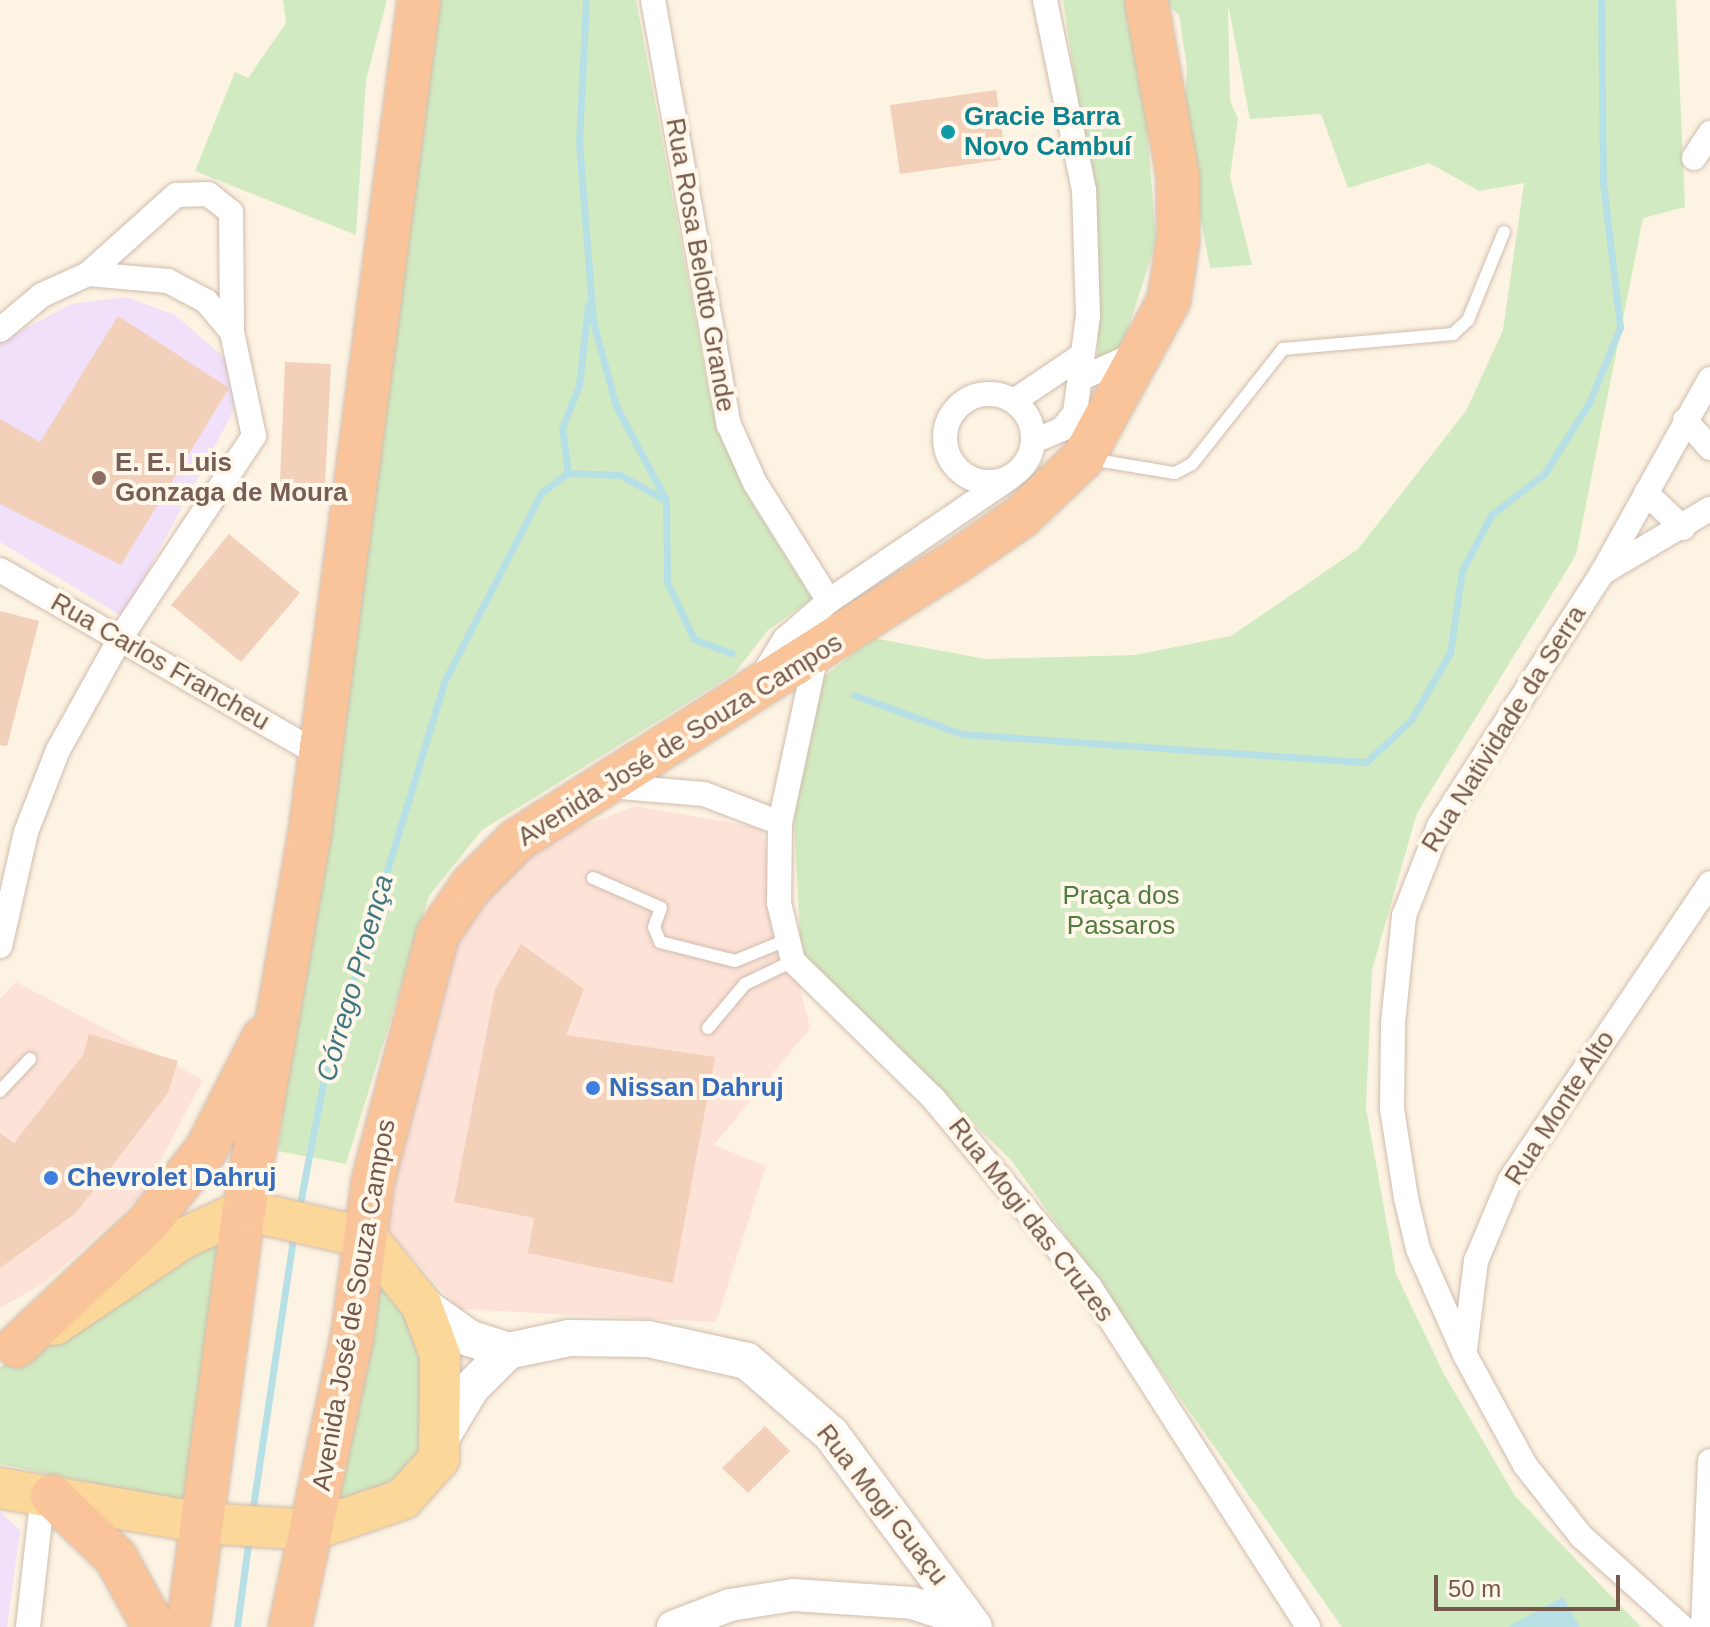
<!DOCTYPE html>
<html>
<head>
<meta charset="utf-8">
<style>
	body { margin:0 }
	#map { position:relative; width:1710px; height:1627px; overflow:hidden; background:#fdf3e3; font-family:Arial,sans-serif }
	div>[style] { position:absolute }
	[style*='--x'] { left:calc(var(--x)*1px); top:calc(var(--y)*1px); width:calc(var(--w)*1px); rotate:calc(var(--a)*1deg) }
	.commercial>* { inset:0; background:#fde2d7 }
	.education>* { inset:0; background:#f0e0f9 }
	.green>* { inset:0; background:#d2eac1 }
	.water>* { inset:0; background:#b7e0e6 }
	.stream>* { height:7px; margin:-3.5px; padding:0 3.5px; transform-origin:3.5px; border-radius:3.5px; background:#b7e0e6 }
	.building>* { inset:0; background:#f2d0ba }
	.roads { filter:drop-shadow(0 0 2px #d0bcad) drop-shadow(0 0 2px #d0bcad) }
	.service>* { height:12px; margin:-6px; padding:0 6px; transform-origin:6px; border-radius:6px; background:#fff }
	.minor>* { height:24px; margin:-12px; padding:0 12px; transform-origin:12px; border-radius:12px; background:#fff }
	.minor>.ring { margin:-12px; padding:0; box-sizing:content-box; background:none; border:24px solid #fff; border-radius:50% }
	.tertiary>* { height:32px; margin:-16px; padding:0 16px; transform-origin:16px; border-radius:16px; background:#fff }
	.secondary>* { height:36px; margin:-18px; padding:0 18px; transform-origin:18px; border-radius:18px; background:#fff }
	.primary>* { height:40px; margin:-20px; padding:0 20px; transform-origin:20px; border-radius:20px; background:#fcd79a }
	.trunk>* { height:42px; margin:-21px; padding:0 21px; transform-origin:21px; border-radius:21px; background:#fac49a }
	.dots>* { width:22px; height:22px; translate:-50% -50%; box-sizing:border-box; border:4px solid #fff7ea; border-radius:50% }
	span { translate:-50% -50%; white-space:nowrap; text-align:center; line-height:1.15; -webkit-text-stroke:8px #fff7ea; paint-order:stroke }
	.culture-label { font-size:26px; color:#0d838f; font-weight:700 }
	.left { translate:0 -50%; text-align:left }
	.street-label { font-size:26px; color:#755849 }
	.education-label { font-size:26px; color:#785e54; font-weight:700 }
	.park-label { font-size:26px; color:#527b41 }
	.shop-label { font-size:26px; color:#366cbe; font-weight:700 }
	.water-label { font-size:28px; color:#3f7782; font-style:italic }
	.scale { position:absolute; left:1434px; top:1575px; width:186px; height:36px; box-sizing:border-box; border:4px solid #755849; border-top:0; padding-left:10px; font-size:24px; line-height:28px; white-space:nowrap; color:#755849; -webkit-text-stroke:6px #fff7ea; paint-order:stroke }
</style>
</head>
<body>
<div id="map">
	<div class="commercial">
		<i style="clip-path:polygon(635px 806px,761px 828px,810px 1028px,714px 1145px,766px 1166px,716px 1322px,459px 1309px,388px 1231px,408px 1093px,459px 928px,544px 841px)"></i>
		<i style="clip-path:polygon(16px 982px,203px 1080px,142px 1195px,46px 1282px,0 1308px,0 999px)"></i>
	</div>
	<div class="education">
		<i style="clip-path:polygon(126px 297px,175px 315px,223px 356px,238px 380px,232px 414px,123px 617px,0 542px,0 342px,71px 304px)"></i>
		<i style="clip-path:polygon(0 1512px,20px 1530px,7px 1627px,0 1627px)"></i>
	</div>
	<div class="green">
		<i style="clip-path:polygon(283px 0,387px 0,366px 80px,356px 235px,195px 171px,235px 72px,248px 78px,286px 23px)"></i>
		<i style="clip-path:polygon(419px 0,636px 0,709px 393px,751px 501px,812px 599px,768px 630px,734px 674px,482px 830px,429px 896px,346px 1164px,278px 1151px)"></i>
		<i style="clip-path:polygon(1063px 0,1127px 0,1146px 114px,1156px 242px,1122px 348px,1098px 365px,1098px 234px)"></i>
		<i style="clip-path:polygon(1161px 0,1676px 0,1685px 207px,1643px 218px,1576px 555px,1417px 813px,1372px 970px,1366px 1108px,1396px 1274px,1443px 1372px,1515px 1496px,1641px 1627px,1342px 1627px,1012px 1161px,801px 957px,794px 820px,818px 681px,873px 638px,985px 659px,1135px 655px,1231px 636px,1358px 549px,1466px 411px,1503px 330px,1524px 183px,1479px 191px,1429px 163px,1348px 188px,1321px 114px,1250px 119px,1228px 4px,1230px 100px,1238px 119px,1230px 177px,1252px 265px,1210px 268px,1183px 126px,1187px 68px,1179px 15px)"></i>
		<i style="clip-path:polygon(227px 1234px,183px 1502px,0 1464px,0 1367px)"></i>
		<i style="clip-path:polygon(374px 1268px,408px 1303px,429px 1376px,433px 1425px,411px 1464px,371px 1497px,327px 1510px)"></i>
	</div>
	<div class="water">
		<i style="clip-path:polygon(1563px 1597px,1580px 1627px,1507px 1627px)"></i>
	</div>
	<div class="stream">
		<i style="--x:586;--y:0;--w:142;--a:92.8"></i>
		<i style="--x:579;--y:142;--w:180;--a:85.5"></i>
		<i style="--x:593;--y:321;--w:88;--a:74.9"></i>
		<i style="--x:616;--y:406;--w:106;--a:62"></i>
		<i style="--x:666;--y:500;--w:82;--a:89.3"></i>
		<i style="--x:667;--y:582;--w:63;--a:64.7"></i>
		<i style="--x:694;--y:639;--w:40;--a:21"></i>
		<i style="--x:568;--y:473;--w:45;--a:-97.6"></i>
		<i style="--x:562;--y:428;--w:46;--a:-68.4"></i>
		<i style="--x:579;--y:385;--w:81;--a:-83.6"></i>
		<i style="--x:854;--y:695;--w:115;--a:19.9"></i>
		<i style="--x:962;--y:734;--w:405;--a:4"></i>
		<i style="--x:1366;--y:762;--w:62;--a:-43"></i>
		<i style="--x:1411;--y:720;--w:78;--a:-59.8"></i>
		<i style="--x:1450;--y:653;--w:83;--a:-81.7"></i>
		<i style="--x:1462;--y:571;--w:63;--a:-62.6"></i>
		<i style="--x:1491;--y:515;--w:67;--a:-37.7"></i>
		<i style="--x:1544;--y:474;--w:84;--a:-57.6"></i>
		<i style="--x:1589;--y:403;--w:82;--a:-67.8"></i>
		<i style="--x:1620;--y:327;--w:145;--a:-96.7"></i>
		<i style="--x:1603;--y:183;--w:183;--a:-90.6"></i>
		<i style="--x:299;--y:1209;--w:133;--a:-79.2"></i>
		<i style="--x:324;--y:1078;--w:414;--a:-73.1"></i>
		<i style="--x:444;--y:682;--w:212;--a:-62.8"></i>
		<i style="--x:541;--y:493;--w:34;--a:-37"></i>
		<i style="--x:568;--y:473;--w:52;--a:2.2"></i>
		<i style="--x:620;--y:475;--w:52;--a:28.5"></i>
		<i style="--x:252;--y:1513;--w:283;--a:-81.5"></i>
		<i style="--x:237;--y:1627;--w:91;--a:-82.4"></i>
	</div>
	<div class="building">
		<i style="clip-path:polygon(996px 90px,1006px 159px,900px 174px,890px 105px)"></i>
		<i style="clip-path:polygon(118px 316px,229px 388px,121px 565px,0 504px,0 419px,40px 442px)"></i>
		<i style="clip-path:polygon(285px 362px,331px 364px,325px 484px,280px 482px)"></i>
		<i style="clip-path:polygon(229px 534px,300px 593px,241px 662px,171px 605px)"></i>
		<i style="clip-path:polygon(0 611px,39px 621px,7px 746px,0 745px)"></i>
		<i style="clip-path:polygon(521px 944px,584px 989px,566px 1035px,715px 1057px,673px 1283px,528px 1253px,534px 1218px,454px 1202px,495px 989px)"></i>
		<i style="clip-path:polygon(89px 1034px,178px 1061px,168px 1093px,76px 1213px,0 1268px,0 1133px,14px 1143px,83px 1055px)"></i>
		<i style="clip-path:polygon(765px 1426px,790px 1451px,748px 1493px,722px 1468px)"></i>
	</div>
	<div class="roads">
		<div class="service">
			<i style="--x:1090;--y:459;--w:86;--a:9.4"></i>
			<i style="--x:1175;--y:473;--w:19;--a:-28"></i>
			<i style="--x:1192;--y:464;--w:147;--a:-51.6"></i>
			<i style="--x:1283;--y:349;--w:171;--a:-5"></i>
			<i style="--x:1453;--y:334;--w:21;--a:-43"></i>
			<i style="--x:1468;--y:320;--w:95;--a:-67.8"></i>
			<i style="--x:593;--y:878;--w:74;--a:23.8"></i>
			<i style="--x:661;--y:908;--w:20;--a:110"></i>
			<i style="--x:654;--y:927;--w:16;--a:68"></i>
			<i style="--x:660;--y:942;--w:77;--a:14.2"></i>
			<i style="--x:735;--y:961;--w:53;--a:-22.2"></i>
			<i style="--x:708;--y:1028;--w:57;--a:-49.9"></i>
			<i style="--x:745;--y:984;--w:53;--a:-25.6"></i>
			<i style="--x:0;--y:1091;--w:44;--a:-46.8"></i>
		</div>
		<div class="minor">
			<i style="--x:653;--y:0;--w:432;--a:79.9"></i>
			<i style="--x:729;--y:425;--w:64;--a:65.9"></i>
			<i style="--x:755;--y:483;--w:139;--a:57.9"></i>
			<i style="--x:1694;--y:158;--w:30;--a:-57"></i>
			<i style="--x:88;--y:274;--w:118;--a:-41.9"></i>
			<i style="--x:176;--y:195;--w:32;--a:-2"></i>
			<i style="--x:208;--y:194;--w:29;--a:38"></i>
			<i style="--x:231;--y:212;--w:120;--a:89.5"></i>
			<i style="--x:0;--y:330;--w:55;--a:-39.8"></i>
			<i style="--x:42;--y:295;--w:51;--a:-24.5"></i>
			<i style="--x:88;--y:274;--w:80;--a:5"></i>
			<i style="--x:168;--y:281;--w:43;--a:27.8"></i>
			<i style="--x:206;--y:301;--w:40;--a:50"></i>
			<i style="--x:232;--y:332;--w:106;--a:78.1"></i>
			<i style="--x:254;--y:436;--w:241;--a:123.5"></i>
			<i style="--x:121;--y:637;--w:129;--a:119.1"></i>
			<i style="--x:58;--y:750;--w:88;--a:111.3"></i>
			<i style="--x:26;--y:832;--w:117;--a:102.8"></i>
			<i style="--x:1082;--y:378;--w:61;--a:-24.1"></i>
			<i class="ring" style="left:945px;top:394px;width:64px;height:64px"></i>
			<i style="--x:1014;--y:401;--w:81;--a:-33.9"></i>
			<i style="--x:1685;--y:420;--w:38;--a:48"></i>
			<i style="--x:1034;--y:441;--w:30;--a:-23"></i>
			<i style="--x:1062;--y:429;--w:21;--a:-51"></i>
			<i style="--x:1075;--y:413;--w:98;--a:-82.4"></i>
			<i style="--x:1088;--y:316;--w:126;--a:-91.8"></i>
			<i style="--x:1084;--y:190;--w:194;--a:-101.6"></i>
			<i style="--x:1646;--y:493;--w:51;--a:43.4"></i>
			<i style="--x:0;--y:570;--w:370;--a:30"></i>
			<i style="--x:1602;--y:573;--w:126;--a:-30.7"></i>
			<i style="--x:816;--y:655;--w:172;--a:102.1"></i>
			<i style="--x:780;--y:823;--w:80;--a:90.7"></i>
			<i style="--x:779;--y:903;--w:60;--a:76.4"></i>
			<i style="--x:793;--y:961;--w:196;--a:44.4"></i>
			<i style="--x:933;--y:1098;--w:246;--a:50.3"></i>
			<i style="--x:1090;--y:1287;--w:404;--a:57.3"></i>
			<i style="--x:760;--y:680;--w:48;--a:-58.6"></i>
			<i style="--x:785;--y:639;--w:58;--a:-40.8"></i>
			<i style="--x:829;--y:601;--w:218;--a:-34.3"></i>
			<i style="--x:609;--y:786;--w:95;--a:4.8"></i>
			<i style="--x:704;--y:794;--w:81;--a:20.9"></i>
			<i style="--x:1465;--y:1349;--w:89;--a:-82.9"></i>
			<i style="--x:1476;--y:1261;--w:88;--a:-67.2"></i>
			<i style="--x:1510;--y:1180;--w:358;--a:-56"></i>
			<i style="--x:28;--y:1627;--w:134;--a:-83.6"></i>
			<i style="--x:1682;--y:1627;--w:136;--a:-138"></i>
			<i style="--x:1581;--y:1536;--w:90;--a:-128.3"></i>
			<i style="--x:1525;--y:1465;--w:125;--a:-118.6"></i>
			<i style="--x:1465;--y:1355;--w:116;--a:-113.9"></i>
			<i style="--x:1418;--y:1249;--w:52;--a:-103.2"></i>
			<i style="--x:1406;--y:1198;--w:90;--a:-98.9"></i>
			<i style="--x:1392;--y:1109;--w:86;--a:-89.3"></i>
			<i style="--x:1393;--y:1023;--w:108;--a:-84.1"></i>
			<i style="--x:1404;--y:916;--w:97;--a:-68.7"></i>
			<i style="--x:1439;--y:826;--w:301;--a:-57.2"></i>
			<i style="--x:1602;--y:573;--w:222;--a:-60.9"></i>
			<i style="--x:1703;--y:1627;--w:166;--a:-87.6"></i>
		</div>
		<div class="tertiary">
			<i style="--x:673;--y:1627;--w:61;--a:-21.1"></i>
			<i style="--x:730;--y:1605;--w:64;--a:-9"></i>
			<i style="--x:793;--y:1595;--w:119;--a:3.8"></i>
			<i style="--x:912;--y:1603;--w:62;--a:17.9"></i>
		</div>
		<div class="secondary">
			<i style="--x:421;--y:1304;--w:59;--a:35.3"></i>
			<i style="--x:469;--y:1338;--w:41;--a:18.4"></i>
			<i style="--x:508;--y:1351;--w:62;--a:-12"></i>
			<i style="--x:569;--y:1338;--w:79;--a:0.7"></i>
			<i style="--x:648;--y:1339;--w:101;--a:12.5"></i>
			<i style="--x:747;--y:1361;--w:111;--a:41"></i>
			<i style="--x:831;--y:1434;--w:240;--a:53.5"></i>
			<i style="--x:444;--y:1433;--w:52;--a:-59"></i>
			<i style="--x:471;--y:1388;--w:52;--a:-45"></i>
		</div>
		<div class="primary">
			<i style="--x:0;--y:1488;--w:206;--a:9.8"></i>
			<i style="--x:203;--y:1523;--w:109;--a:3.7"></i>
			<i style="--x:312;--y:1530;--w:96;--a:-18.8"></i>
			<i style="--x:403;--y:1499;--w:54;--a:-48"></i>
			<i style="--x:439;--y:1459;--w:104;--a:-89.4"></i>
			<i style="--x:440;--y:1355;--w:54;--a:-110.4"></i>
			<i style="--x:421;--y:1304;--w:85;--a:-129.3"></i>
			<i style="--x:367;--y:1238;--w:126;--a:-167.2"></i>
			<i style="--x:244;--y:1210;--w:66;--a:155"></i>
			<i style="--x:184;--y:1238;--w:156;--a:146.2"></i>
		</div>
		<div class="trunk">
			<i style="--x:17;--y:1346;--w:178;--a:-43.2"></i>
			<i style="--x:147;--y:1224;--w:95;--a:-51.4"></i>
			<i style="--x:206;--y:1150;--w:126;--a:-63"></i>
			<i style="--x:52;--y:1496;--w:89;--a:44.1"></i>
			<i style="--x:116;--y:1558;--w:79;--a:61.2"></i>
			<i style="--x:188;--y:1627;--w:421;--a:-82.4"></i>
			<i style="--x:244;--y:1210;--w:377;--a:-80.1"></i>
			<i style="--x:309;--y:839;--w:846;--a:-82.53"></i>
			<i style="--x:290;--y:1627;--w:296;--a:-77.9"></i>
			<i style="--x:352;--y:1338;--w:158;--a:-82.4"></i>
			<i style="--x:373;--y:1181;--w:255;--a:-75.3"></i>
			<i style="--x:438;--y:934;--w:58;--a:-55.5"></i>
			<i style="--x:471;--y:886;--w:65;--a:-45"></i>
			<i style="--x:517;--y:840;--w:521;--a:-32.38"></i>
			<i style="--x:957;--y:561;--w:78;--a:-34.5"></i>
			<i style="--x:1021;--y:517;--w:86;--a:-43.6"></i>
			<i style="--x:1083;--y:458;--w:180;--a:-61.4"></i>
			<i style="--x:1169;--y:300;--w:61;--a:-81.5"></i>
			<i style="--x:1178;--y:240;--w:63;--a:-90"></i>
			<i style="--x:1178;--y:177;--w:180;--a:-100.2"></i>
		</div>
	</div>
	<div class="dots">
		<i style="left:948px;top:132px;background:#0f9aa8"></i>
		<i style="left:99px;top:478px;background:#8d6e63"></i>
		<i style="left:593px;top:1088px;background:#3f7fe0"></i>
		<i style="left:51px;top:1178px;background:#3f7fe0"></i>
	</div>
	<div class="culture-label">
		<span class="left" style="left:964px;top:132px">Gracie Barra<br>Novo Cambuí</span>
	</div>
	<div class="street-label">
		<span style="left:700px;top:265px;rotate:80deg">Rua Rosa Belotto Grande</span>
		<span style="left:160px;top:662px;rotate:30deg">Rua Carlos Francheu</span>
		<span style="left:1504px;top:729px;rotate:-58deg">Rua Natividade da Serra</span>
		<span style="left:680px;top:740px;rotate:-32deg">Avenida José de Souza Campos</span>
		<span style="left:1560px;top:1108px;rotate:-57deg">Rua Monte Alto</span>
		<span style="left:1031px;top:1220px;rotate:52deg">Rua Mogi das Cruzes</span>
		<span style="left:354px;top:1305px;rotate:-80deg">Avenida José de Souza Campos</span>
		<span style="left:882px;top:1505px;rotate:52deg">Rua Mogi Guaçu</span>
	</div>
	<div class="education-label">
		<span class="left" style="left:115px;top:478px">E. E. Luis<br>Gonzaga de Moura</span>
	</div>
	<div class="park-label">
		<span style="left:1121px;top:911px">Praça dos<br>Passaros</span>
	</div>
	<div class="shop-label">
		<span class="left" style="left:609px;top:1088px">Nissan Dahruj</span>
		<span class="left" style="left:67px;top:1178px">Chevrolet Dahruj</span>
	</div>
	<div class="water-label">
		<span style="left:355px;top:978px;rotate:-74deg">Córrego Proença</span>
	</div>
	<div class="scale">50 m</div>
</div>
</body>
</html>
